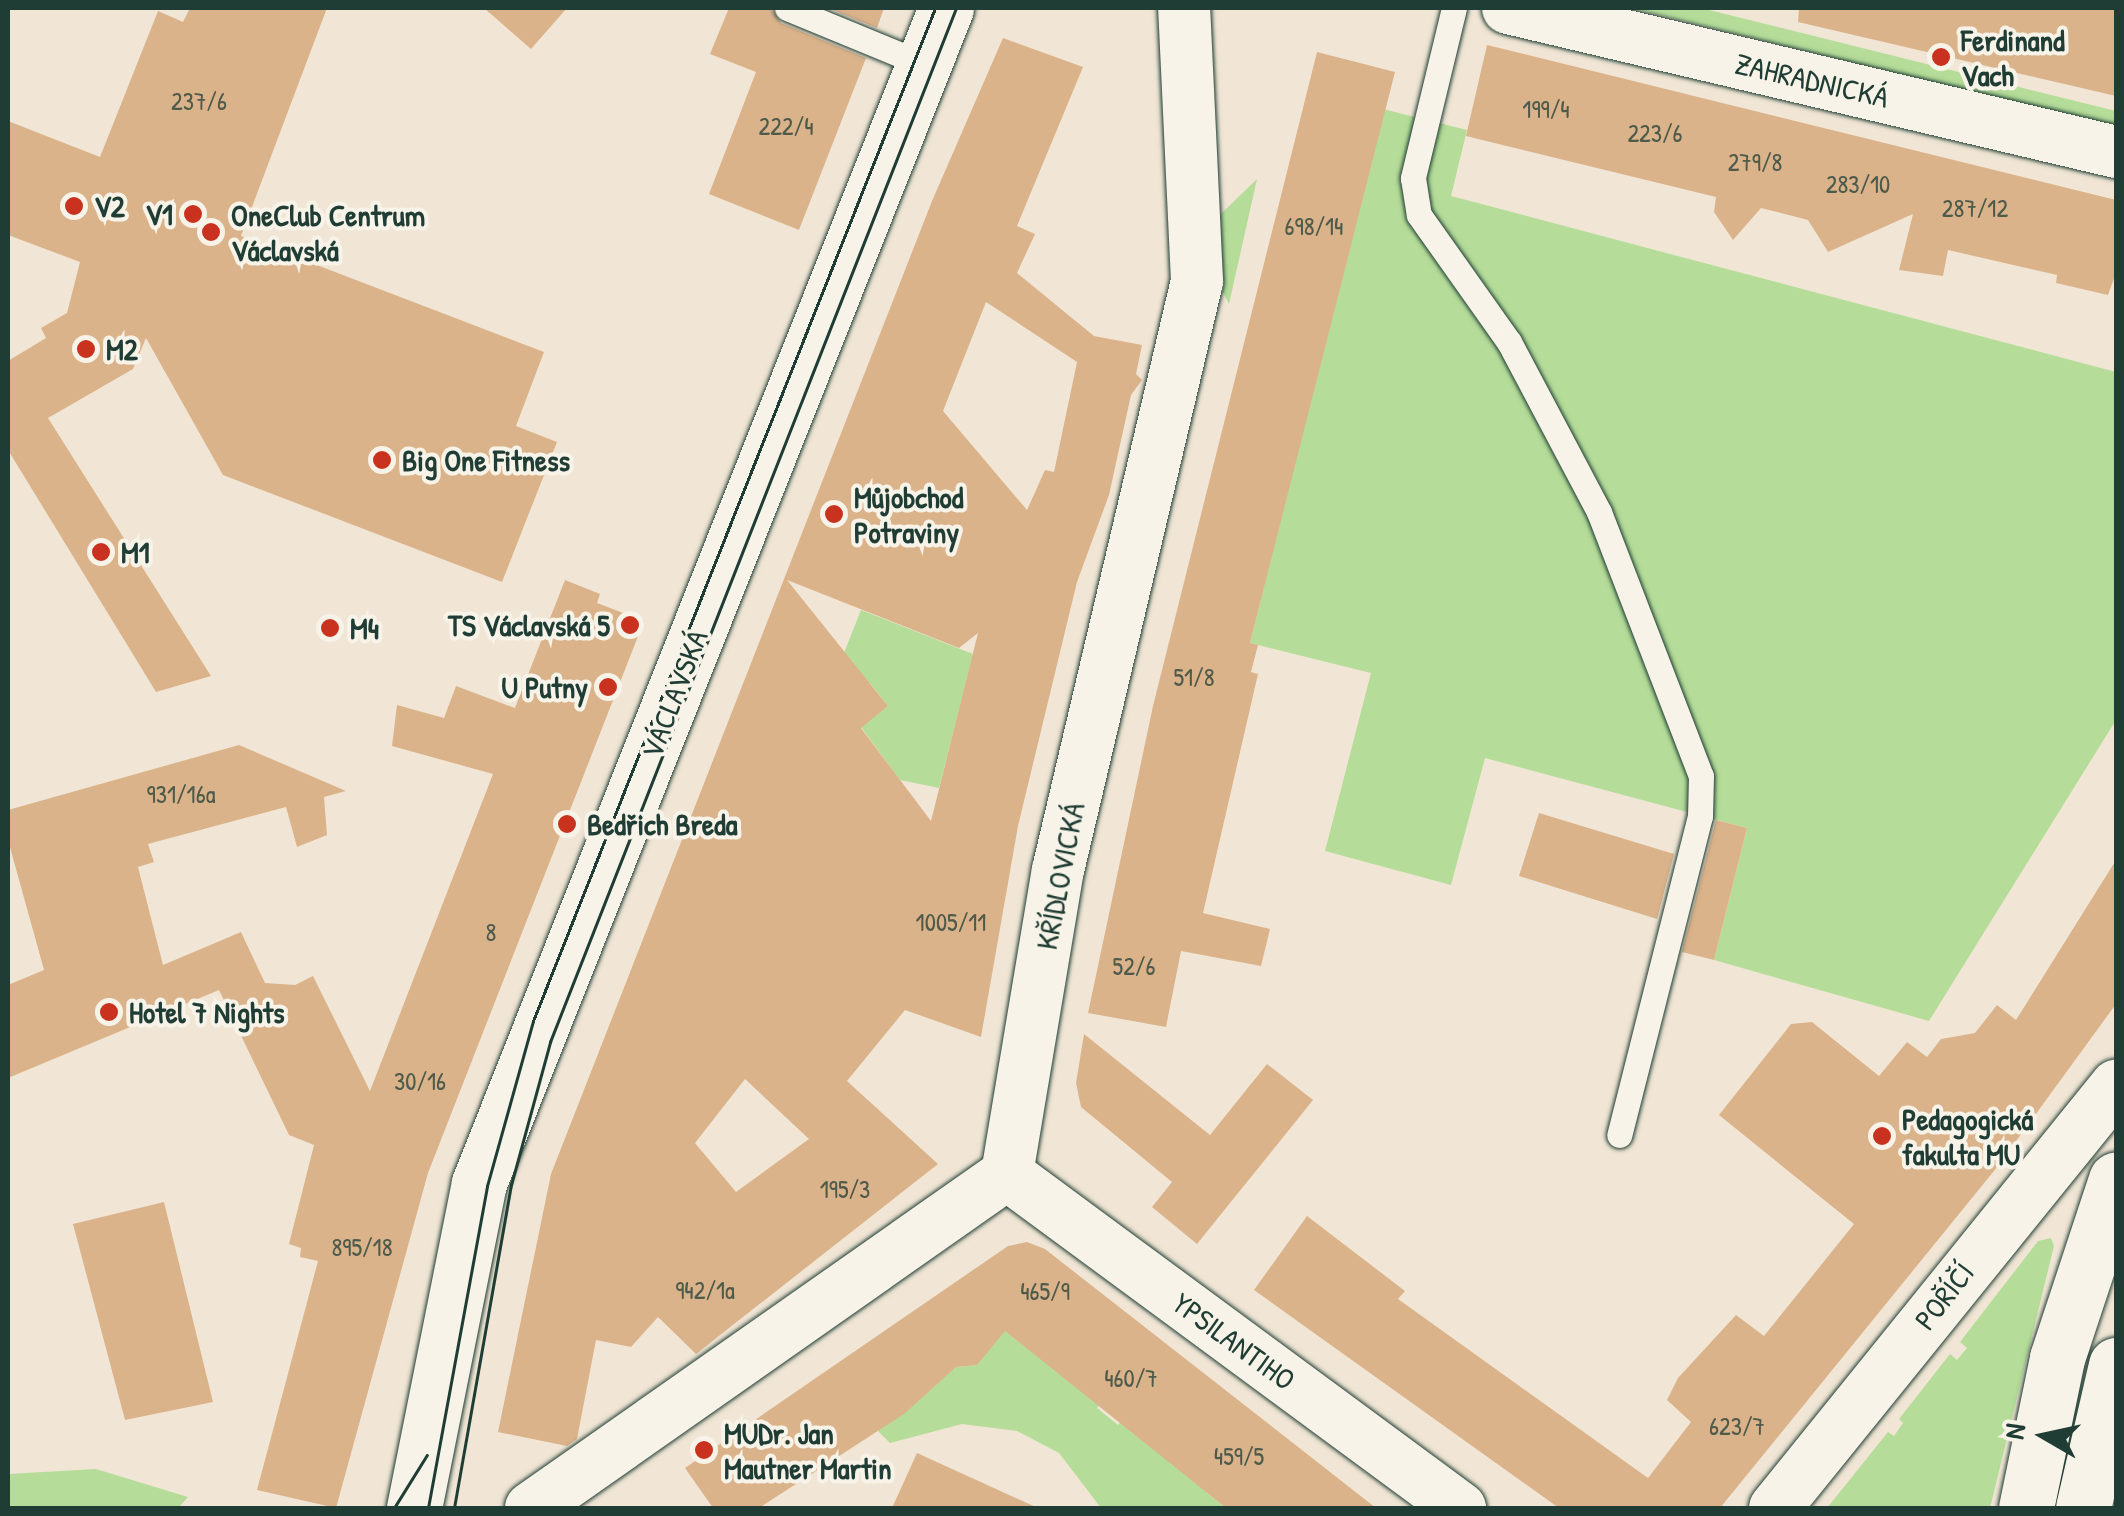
<!DOCTYPE html>
<html>
<head>
<meta charset="utf-8">
<style>
	body { margin:0 }
	#map { position:relative; width:2124px; height:1516px; overflow:hidden; background:#f1e6d5; font-family:"Patrick Hand",sans-serif }
	div>[style] { position:absolute }
	[style*='--x'] { left:calc(var(--x)*1px); top:calc(var(--y)*1px); width:calc(var(--w)*1px); rotate:calc(var(--a)*1deg) }
	.green>* { inset:0; background:#b5dd99 }
	.building>* { inset:0; background:#dbb38b }
	.roads { filter:drop-shadow(0 0 2px #1f3d34) drop-shadow(0 0 2px #1f3d34) }
	.service>* { height:25px; margin:-12.5px; padding:0 12.5px; transform-origin:12.5px; border-radius:12.5px; background:#f7f3e8 }
	.minor>* { height:52px; margin:-26px; padding:0 26px; transform-origin:26px; border-radius:26px; background:#f7f3e8 }
	.tertiary>* { height:55px; margin:-27.5px; padding:0 27.5px; transform-origin:27.5px; border-radius:27.5px; background:#f7f3e8 }
	.primary>* { height:55px; margin:-27.5px; padding:0 27.5px; transform-origin:27.5px; border-radius:27.5px; background:#f7f3e8 }
	.tram>* { height:2.5px; margin:-1.25px; padding:0 1.25px; transform-origin:1.25px; border-radius:1.25px; background:#1f3d34 }
	.dots>* { width:28px; height:28px; translate:-50% -50%; box-sizing:border-box; border:5px solid #f7f3e8; border-radius:50% }
	span { translate:-50% -50%; white-space:nowrap; text-align:center; line-height:1.15; -webkit-text-stroke:8px #f7f3e8; paint-order:stroke }
	.number-label { font-size:25px; color:#4e5a4a }
	.number-label span { -webkit-text-stroke-width:0 }
	.poi-label { font-size:30px; color:#1f3d34; font-weight:700 }
	.left { translate:0 -50%; text-align:left }
	.right { translate:-100% -50%; text-align:right }
	.street-label { font-size:30px; color:#1f3d34 }
	.frame { position:absolute; inset:0; border:10px solid #1f3d34; pointer-events:none }
	.north { position:absolute; left:1994px; top:1386px; width:100px; height:100px; -webkit-text-stroke:8px #f7f3e8; paint-order:stroke; rotate:279deg; font-size:28px; font-weight:700; line-height:40px; text-align:center; color:#1f3d34 }
	.north::after { content:''; display:block; margin:auto; width:35px; height:45px; background:#1f3d34; clip-path:polygon(50% 0,100% 100%,50% 72%,0 100%) }
</style>
</head>
<body>
<div id="map">
	<div class="green">
		<i style="clip-path:polygon(1631px 8px,1701px 8px,2116px 111px,2116px 127px)"></i>
		<i style="clip-path:polygon(1383px 109px,1467px 130px,1451px 196px,2116px 372px,2116px 720px,1929px 1021px,1714px 960px,1747px 828px,1485px 758px,1451px 885px,1325px 851px,1371px 673px,1250px 643px)"></i>
		<i style="clip-path:polygon(1257px 179px,1229px 304px,1195px 239px)"></i>
		<i style="clip-path:polygon(861px 610px,973px 654px,939px 788px,900px 780px,861px 727px,888px 706px,870px 683px,829px 691px)"></i>
		<i style="clip-path:polygon(2051px 1238px,2054px 1246px,1990px 1508px,1827px 1508px,1888px 1432px,1894px 1436px,1903px 1423px,1899px 1419px,1950px 1354px,1957px 1360px,1967px 1348px,1960px 1342px,2038px 1241px)"></i>
		<i style="clip-path:polygon(999px 1326px,1084px 1393px,1106px 1395px,1097px 1408px,1118px 1425px,1128px 1412px,1215px 1480px,1207px 1493px,1226px 1508px,1101px 1508px,1059px 1453px,1017px 1431px,962px 1424px,890px 1443px,878px 1431px,956px 1367px,977px 1365px)"></i>
		<i style="clip-path:polygon(96px 1469px,188px 1497px,178px 1508px,8px 1508px,8px 1474px)"></i>
	</div>
	<div class="building">
		<i style="clip-path:polygon(190px 8px,327px 8px,241px 236px,544px 352px,516px 426px,557px 442px,502px 582px,223px 475px,146px 338px,133px 369px,48px 418px,211px 676px,156px 692px,8px 450px,8px 361px,46px 338px,41px 328px,67px 313px,80px 262px,8px 235px,8px 121px,100px 157px,158px 11px,183px 22px)"></i>
		<i style="clip-path:polygon(484px 8px,567px 8px,531px 49px)"></i>
		<i style="clip-path:polygon(729px 8px,771px 8px,781px 23px,866px 58px,799px 230px,709px 194px,756px 72px,710px 54px)"></i>
		<i style="clip-path:polygon(828px 8px,884px 8px,877px 28px)"></i>
		<i style="clip-path:polygon(1799px 8px,2116px 8px,2116px 96px,1798px 22px)"></i>
		<i style="clip-path:polygon(evenodd,1003px 38px,1083px 67px,1017px 226px,1035px 234px,1017px 273px,1094px 336px,1142px 345px,1136px 374px,1142px 380px,1131px 395px,1109px 495px,1077px 582px,1018px 826px,981px 1037px,905px 1010px,847px 1081px,938px 1164px,696px 1354px,658px 1317px,631px 1347px,596px 1340px,577px 1439px,567px 1446px,498px 1432px,551px 1174px,932px 201px,1003px 38px,986px 302px,1077px 362px,1054px 472px,1045px 470px,1027px 510px,943px 411px,986px 302px,1003px 38px,787px 580px,959px 648px,978px 633px,931px 821px,861px 728px,888px 706px,787px 580px,1003px 38px,745px 1079px,809px 1139px,736px 1192px,695px 1143px,745px 1079px)"></i>
		<i style="clip-path:polygon(1487px 45px,2116px 200px,2116px 273px,2108px 295px,2056px 283px,2057px 275px,1948px 250px,1943px 276px,1899px 270px,1913px 214px,1828px 252px,1808px 220px,1761px 208px,1733px 240px,1714px 212px,1716px 197px,1466px 136px)"></i>
		<i style="clip-path:polygon(1317px 52px,1395px 72px,1250px 643px,1258px 645px,1251px 672px,1258px 674px,1203px 913px,1270px 929px,1261px 966px,1181px 951px,1166px 1027px,1088px 1013px,1153px 706px)"></i>
		<i style="clip-path:polygon(565px 580px,600px 594px,597px 603px,644px 621px,428px 1173px,336px 1508px,257px 1490px,318px 1261px,300px 1257px,301px 1248px,289px 1244px,314px 1145px,289px 1135px,219px 990px,8px 1078px,8px 985px,44px 970px,8px 840px,8px 810px,239px 745px,346px 791px,324px 797px,327px 835px,297px 847px,286px 807px,148px 844px,154px 862px,138px 867px,163px 965px,241px 932px,265px 983px,295px 985px,313px 976px,370px 1091px,493px 774px,392px 746px,397px 705px,444px 718px,456px 686px,515px 708px)"></i>
		<i style="clip-path:polygon(1539px 813px,1674px 854px,1657px 919px,1519px 876px)"></i>
		<i style="clip-path:polygon(1716px 820px,1747px 828px,1714px 960px,1682px 952px)"></i>
		<i style="clip-path:polygon(2116px 860px,2116px 1004px,1998px 1166px,1720px 1508px,1559px 1508px,1254px 1290px,1307px 1216px,1405px 1291px,1398px 1299px,1648px 1478px,1691px 1422px,1667px 1400px,1678px 1378px,1736px 1315px,1764px 1336px,1854px 1224px,1719px 1115px,1791px 1024px,1812px 1022px,1879px 1076px,1907px 1042px,1927px 1057px,1941px 1039px,1975px 1033px,1997px 1005px,2016px 1020px)"></i>
		<i style="clip-path:polygon(1084px 1034px,1210px 1135px,1267px 1064px,1313px 1100px,1197px 1244px,1152px 1207px,1172px 1182px,1081px 1107px,1076px 1083px)"></i>
		<i style="clip-path:polygon(164px 1202px,213px 1402px,125px 1420px,73px 1224px)"></i>
		<i style="clip-path:polygon(1027px 1242px,1045px 1249px,1376px 1508px,1226px 1508px,1005px 1331px,977px 1365px,956px 1367px,904px 1414px,759px 1508px,713px 1508px,685px 1468px,1008px 1246px)"></i>
		<i style="clip-path:polygon(917px 1453px,1038px 1508px,892px 1508px)"></i>
	</div>
	<div class="roads">
		<div class="service">
			<i style="--x:787;--y:8;--w:147;--a:22.4"></i>
			<i style="--x:1454;--y:8;--w:175;--a:103.6"></i>
			<i style="--x:1413;--y:178;--w:37;--a:81"></i>
			<i style="--x:1419;--y:215;--w:156;--a:54.7"></i>
			<i style="--x:1509;--y:342;--w:192;--a:62.1"></i>
			<i style="--x:1599;--y:512;--w:283;--a:68.9"></i>
			<i style="--x:1701;--y:776;--w:40;--a:91.4"></i>
			<i style="--x:1700;--y:816;--w:329;--a:104.2"></i>
		</div>
		<div class="minor">
			<i style="--x:1508;--y:8;--w:625;--a:13.32"></i>
			<i style="--x:1007;--y:1174;--w:563;--a:36.4"></i>
			<i style="--x:531;--y:1508;--w:581;--a:-35.06"></i>
			<i style="--x:1007;--y:1174;--w:308;--a:-80.5"></i>
			<i style="--x:1058;--y:870;--w:605;--a:-76.72"></i>
			<i style="--x:1197;--y:281;--w:273;--a:-92.7"></i>
			<i style="--x:1775;--y:1508;--w:543;--a:-51.06"></i>
		</div>
		<div class="tertiary">
			<i style="--x:414;--y:1508;--w:331;--a:-78.7"></i>
			<i style="--x:479;--y:1183;--w:1264;--a:-68.32"></i>
		</div>
		<div class="primary">
			<i style="--x:2026;--y:1508;--w:153;--a:-78.3"></i>
			<i style="--x:2057;--y:1358;--w:188;--a:-71.7"></i>
			<i style="--x:2083;--y:1508;--w:147;--a:-77"></i>
		</div>
	</div>
	<div class="tram">
		<i style="--x:394;--y:1508;--w:62;--a:-58.1"></i>
		<i style="--x:428;--y:1508;--w:327;--a:-79.6"></i>
		<i style="--x:487;--y:1186;--w:171;--a:-74.4"></i>
		<i style="--x:533;--y:1021;--w:1090;--a:-68.35"></i>
		<i style="--x:454;--y:1508;--w:328;--a:-80"></i>
		<i style="--x:511;--y:1185;--w:148;--a:-74.7"></i>
		<i style="--x:550;--y:1042;--w:1111;--a:-68.56"></i>
	</div>
	<div class="dots">
		<i style="left:1941px;top:57px;background:#c8321e"></i>
		<i style="left:74px;top:206px;background:#c8321e"></i>
		<i style="left:193px;top:214px;background:#c8321e"></i>
		<i style="left:211px;top:232px;background:#c8321e"></i>
		<i style="left:86px;top:349px;background:#c8321e"></i>
		<i style="left:382px;top:460px;background:#c8321e"></i>
		<i style="left:834px;top:514px;background:#c8321e"></i>
		<i style="left:101px;top:552px;background:#c8321e"></i>
		<i style="left:630px;top:625px;background:#c8321e"></i>
		<i style="left:330px;top:628px;background:#c8321e"></i>
		<i style="left:608px;top:687px;background:#c8321e"></i>
		<i style="left:567px;top:824px;background:#c8321e"></i>
		<i style="left:109px;top:1012px;background:#c8321e"></i>
		<i style="left:1882px;top:1136px;background:#c8321e"></i>
		<i style="left:704px;top:1450px;background:#c8321e"></i>
	</div>
	<div class="number-label">
		<span style="left:199px;top:101px">237/6</span>
		<span style="left:1546px;top:109px">199/4</span>
		<span style="left:786px;top:126px">222/4</span>
		<span style="left:1655px;top:133px">223/6</span>
		<span style="left:1755px;top:162px">279/8</span>
		<span style="left:1858px;top:184px">283/10</span>
		<span style="left:1975px;top:208px">287/12</span>
		<span style="left:1314px;top:226px">698/14</span>
		<span style="left:1194px;top:677px">51/8</span>
		<span style="left:181px;top:794px">931/16a</span>
		<span style="left:951px;top:922px">1005/11</span>
		<span style="left:491px;top:932px">8</span>
		<span style="left:1134px;top:966px">52/6</span>
		<span style="left:420px;top:1081px">30/16</span>
		<span style="left:845px;top:1189px">195/3</span>
		<span style="left:362px;top:1247px">895/18</span>
		<span style="left:705px;top:1290px">942/1a</span>
		<span style="left:1045px;top:1291px">465/9</span>
		<span style="left:1131px;top:1378px">460/7</span>
		<span style="left:1737px;top:1426px">623/7</span>
		<span style="left:1239px;top:1456px">459/5</span>
	</div>
	<div class="poi-label">
		<span class="left" style="left:1961px;top:57px">Ferdinand<br>Vach</span>
		<span class="left" style="left:94px;top:206px">V2</span>
		<span class="right" style="left:173px;top:214px">V1</span>
		<span class="left" style="left:231px;top:232px">OneClub Centrum<br>Václavská</span>
		<span class="left" style="left:106px;top:349px">M2</span>
		<span class="left" style="left:402px;top:460px">Big One Fitness</span>
		<span class="left" style="left:854px;top:514px">Můjobchod<br>Potraviny</span>
		<span class="left" style="left:121px;top:552px">M1</span>
		<span class="right" style="left:610px;top:625px">TS Václavská 5</span>
		<span class="left" style="left:350px;top:628px">M4</span>
		<span class="right" style="left:588px;top:687px">U Putny</span>
		<span class="left" style="left:587px;top:824px">Bedřich Breda</span>
		<span class="left" style="left:129px;top:1012px">Hotel 7 Nights</span>
		<span class="left" style="left:1902px;top:1136px">Pedagogická<br>fakulta MU</span>
		<span class="left" style="left:724px;top:1450px">MUDr. Jan<br>Mautner Martin</span>
	</div>
	<div class="street-label">
		<span style="left:1812px;top:80px;rotate:13deg">ZAHRADNICKÁ</span>
		<span style="left:674px;top:694px;rotate:-69deg">VÁCLAVSKÁ</span>
		<span style="left:1060px;top:876px;rotate:-79deg">KŘÍDLOVICKÁ</span>
		<span style="left:1944px;top:1296px;rotate:-52deg">POŘÍČÍ</span>
		<span style="left:1234px;top:1341px;rotate:36deg">YPSILANTIHO</span>
	</div>
	<div class="frame"></div>
	<div class="north">N</div>
</div>
</body>
</html>
